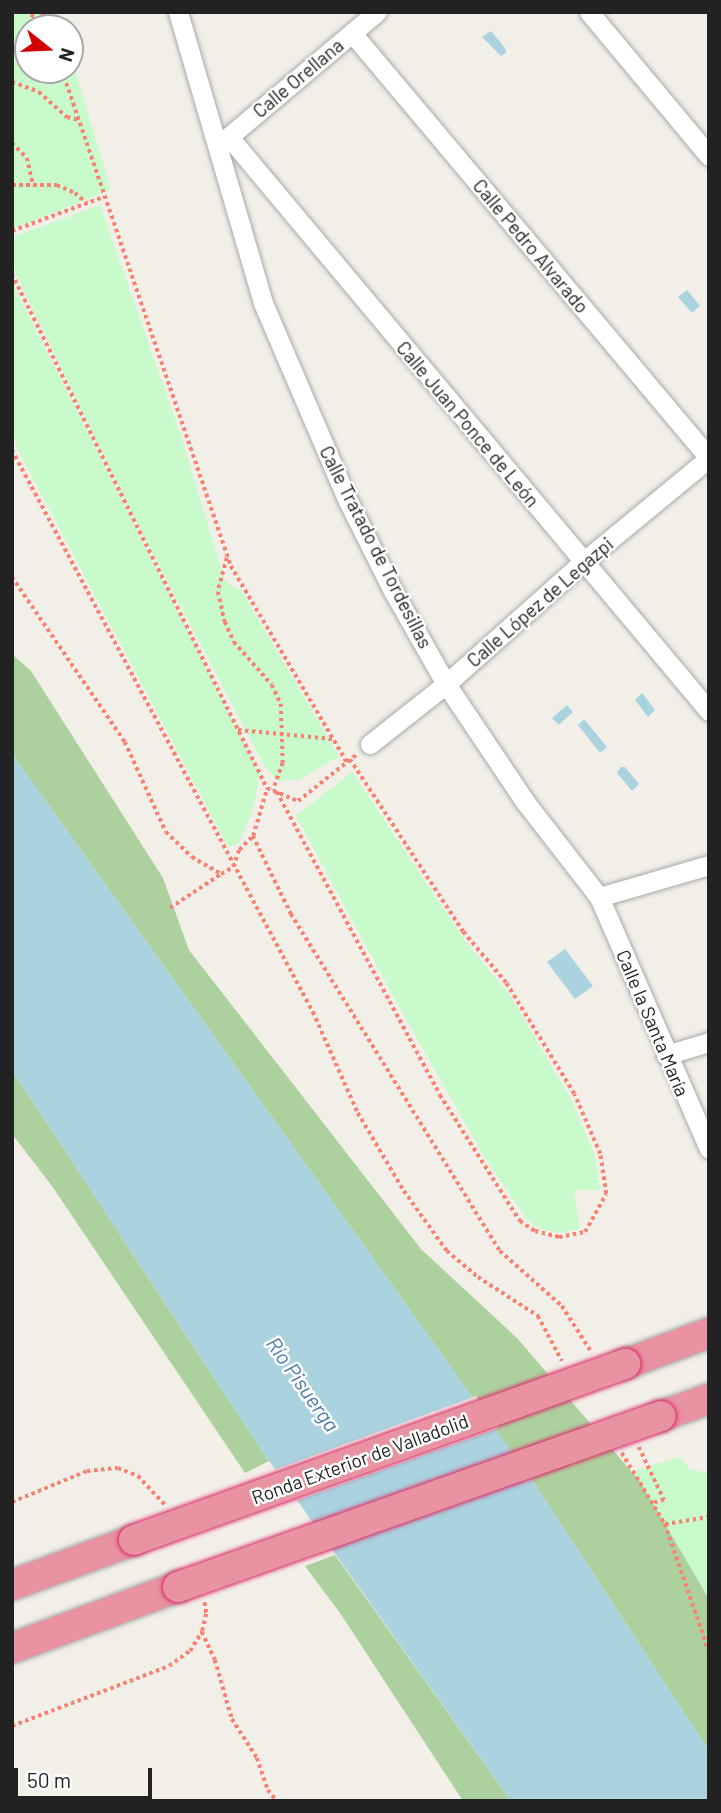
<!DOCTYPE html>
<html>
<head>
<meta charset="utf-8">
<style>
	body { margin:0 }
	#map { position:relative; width:721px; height:1813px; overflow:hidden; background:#f2efe9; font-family:Barlow,sans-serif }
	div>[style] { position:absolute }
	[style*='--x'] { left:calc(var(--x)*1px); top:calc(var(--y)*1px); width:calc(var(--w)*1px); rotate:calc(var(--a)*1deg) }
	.forest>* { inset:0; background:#add19e }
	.park>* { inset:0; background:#c8facc }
	.water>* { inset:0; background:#aad3df }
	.pier>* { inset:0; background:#f2efe9 }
	.path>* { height:3.5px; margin-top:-1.75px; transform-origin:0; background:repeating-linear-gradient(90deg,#fa8072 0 3.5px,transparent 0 7px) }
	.roads { filter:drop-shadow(0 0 2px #a9a9a9) drop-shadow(0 0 2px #a9a9a9) }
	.minor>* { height:19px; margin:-9.5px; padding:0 9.5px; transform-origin:9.5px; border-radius:9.5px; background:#fff }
	.highway>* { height:30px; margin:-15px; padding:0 15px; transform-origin:15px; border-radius:15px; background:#e892a2 }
	.bridges { filter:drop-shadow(0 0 2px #dc2a67) drop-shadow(0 0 2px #dc2a67) }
	.highway-bridge>* { height:30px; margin:-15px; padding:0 15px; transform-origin:15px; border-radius:15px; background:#e892a2 }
	span { translate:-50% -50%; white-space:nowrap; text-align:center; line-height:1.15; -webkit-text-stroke:5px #fff; paint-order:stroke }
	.street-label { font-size:19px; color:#222 }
	.water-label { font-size:21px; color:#4a7aab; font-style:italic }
	.frame { position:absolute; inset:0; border:14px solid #222; pointer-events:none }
	.north { position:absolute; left:14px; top:14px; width:70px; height:70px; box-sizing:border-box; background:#fff; border:2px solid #a7a7a7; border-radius:50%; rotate:108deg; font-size:19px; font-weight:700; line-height:28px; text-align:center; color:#222 }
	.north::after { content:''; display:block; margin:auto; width:24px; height:32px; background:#d40000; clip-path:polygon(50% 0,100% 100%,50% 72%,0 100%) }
	.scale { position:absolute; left:14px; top:1768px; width:138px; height:32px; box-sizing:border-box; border:4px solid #222; border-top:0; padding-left:9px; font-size:21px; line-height:24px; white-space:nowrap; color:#222; -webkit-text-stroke:5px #fff; paint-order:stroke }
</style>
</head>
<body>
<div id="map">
	<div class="forest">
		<i style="clip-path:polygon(12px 654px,31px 671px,163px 878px,189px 950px,421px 1249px,517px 1338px,643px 1485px,709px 1599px,709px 1751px,536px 1486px,12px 754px)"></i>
		<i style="clip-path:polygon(12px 1070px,262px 1451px,269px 1461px,245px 1473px,52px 1186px,12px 1134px)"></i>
		<i style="clip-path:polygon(335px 1555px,511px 1801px,463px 1801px,342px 1616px,305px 1566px)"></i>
	</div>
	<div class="park">
		<i style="clip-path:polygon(12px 12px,58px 12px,62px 28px,28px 28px,28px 70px,70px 70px,70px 53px,111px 190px,12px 229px)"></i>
		<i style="clip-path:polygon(100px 205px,181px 436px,225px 581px,241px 590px,339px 756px,299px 780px,277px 781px,264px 765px,123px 497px,12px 267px,12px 237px)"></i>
		<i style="clip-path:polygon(12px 282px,260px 774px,253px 808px,239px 843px,228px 847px,21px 456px,12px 433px)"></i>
		<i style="clip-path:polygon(352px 772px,465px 941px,511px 997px,571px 1099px,595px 1156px,600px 1190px,574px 1190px,580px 1229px,558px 1233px,538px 1228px,527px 1219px,486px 1160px,399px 1007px,296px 816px)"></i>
		<i style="clip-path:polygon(680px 1457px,689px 1469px,709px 1473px,709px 1599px,634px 1471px)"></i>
	</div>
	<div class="water">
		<i style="clip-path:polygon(491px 31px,505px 48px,506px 53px,501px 56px,482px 37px)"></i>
		<i style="clip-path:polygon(687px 290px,700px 306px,692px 313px,678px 297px)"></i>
		<i style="clip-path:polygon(642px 693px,655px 710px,648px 717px,635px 700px)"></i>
		<i style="clip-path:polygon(567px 705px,573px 712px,559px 725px,552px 718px)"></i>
		<i style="clip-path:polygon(584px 719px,607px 747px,600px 753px,578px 725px)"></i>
		<i style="clip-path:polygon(12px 754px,536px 1486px,709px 1751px,709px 1801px,511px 1801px,262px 1451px,12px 1070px)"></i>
		<i style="clip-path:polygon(621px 767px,625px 767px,639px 784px,632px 791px,617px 773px)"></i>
		<i style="clip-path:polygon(565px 949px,593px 986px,575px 999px,547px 962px)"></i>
	</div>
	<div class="pier">
		<i style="clip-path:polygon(476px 1396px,499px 1428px,293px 1502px,271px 1471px)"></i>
	</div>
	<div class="path">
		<i style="--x:42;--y:12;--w:17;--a:69"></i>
		<i style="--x:12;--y:53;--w:27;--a:-56"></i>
		<i style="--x:27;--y:31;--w:20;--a:-72"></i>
		<i style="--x:62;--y:70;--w:524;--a:71.18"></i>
		<i style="--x:231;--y:566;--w:228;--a:59.4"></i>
		<i style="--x:12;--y:82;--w:29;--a:20"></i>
		<i style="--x:39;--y:92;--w:38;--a:42"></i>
		<i style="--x:67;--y:117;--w:12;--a:14"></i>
		<i style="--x:12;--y:143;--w:21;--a:45"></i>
		<i style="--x:27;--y:158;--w:28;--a:77"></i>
		<i style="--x:12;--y:185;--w:45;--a:0"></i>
		<i style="--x:57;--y:185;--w:20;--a:24"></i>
		<i style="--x:75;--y:193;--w:16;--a:40"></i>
		<i style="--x:12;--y:231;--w:98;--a:-20.3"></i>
		<i style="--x:12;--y:274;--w:574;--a:63.61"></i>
		<i style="--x:267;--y:788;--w:34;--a:23"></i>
		<i style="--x:298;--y:801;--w:74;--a:-38.4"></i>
		<i style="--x:12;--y:450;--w:638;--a:61.83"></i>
		<i style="--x:313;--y:1012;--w:111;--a:66"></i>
		<i style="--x:358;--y:1113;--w:91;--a:59.5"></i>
		<i style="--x:404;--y:1191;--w:74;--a:54.4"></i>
		<i style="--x:447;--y:1251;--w:40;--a:40"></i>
		<i style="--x:478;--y:1277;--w:72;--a:33"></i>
		<i style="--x:538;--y:1316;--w:51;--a:61.9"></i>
		<i style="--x:227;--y:558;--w:35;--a:105"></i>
		<i style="--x:218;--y:592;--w:31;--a:77"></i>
		<i style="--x:225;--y:622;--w:22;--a:66"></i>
		<i style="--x:234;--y:642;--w:57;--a:48.5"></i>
		<i style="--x:272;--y:685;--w:21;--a:65"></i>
		<i style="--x:281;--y:704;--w:59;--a:88.1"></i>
		<i style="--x:283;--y:763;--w:29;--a:110"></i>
		<i style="--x:12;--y:577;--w:200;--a:55.6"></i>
		<i style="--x:125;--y:742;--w:99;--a:65.5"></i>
		<i style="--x:166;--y:832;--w:36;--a:44"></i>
		<i style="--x:192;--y:857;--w:34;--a:30"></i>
		<i style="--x:221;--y:874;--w:14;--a:-30"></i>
		<i style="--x:233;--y:867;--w:18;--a:-71"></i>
		<i style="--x:239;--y:850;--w:20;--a:-45"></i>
		<i style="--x:253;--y:836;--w:50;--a:-73.7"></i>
		<i style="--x:238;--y:730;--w:95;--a:5.4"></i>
		<i style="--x:277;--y:792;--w:344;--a:61.7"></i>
		<i style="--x:440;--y:1095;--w:149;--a:57.6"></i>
		<i style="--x:520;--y:1221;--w:18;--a:34"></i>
		<i style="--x:535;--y:1231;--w:25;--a:14"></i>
		<i style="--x:559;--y:1237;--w:26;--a:-11"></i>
		<i style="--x:585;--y:1232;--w:43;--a:-61.1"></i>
		<i style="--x:606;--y:1194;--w:40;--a:-98.5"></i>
		<i style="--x:600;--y:1154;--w:65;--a:-113.4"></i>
		<i style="--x:574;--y:1094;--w:130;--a:-121.5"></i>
		<i style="--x:506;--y:983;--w:67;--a:-130.1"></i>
		<i style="--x:463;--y:932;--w:206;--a:-123.3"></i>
		<i style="--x:253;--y:836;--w:87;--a:64"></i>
		<i style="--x:291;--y:914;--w:397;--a:58.2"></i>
		<i style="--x:500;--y:1251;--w:83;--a:41.6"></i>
		<i style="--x:562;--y:1306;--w:56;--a:57.4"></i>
		<i style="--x:170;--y:908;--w:61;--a:-33.7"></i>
		<i style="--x:639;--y:1447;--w:59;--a:64.7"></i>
		<i style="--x:664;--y:1500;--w:10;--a:163"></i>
		<i style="--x:622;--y:1453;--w:83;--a:58.8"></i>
		<i style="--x:665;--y:1524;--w:45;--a:-9"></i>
		<i style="--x:12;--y:1502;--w:81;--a:-22.5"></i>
		<i style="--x:87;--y:1471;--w:31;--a:-6"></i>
		<i style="--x:118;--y:1468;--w:22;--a:22"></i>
		<i style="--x:138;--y:1476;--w:41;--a:47"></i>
		<i style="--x:665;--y:1524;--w:135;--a:71"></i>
		<i style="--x:202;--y:1632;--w:31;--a:65"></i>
		<i style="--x:215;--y:1660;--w:61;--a:73.9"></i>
		<i style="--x:232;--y:1719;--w:46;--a:57.3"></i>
		<i style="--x:257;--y:1758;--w:34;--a:71"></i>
		<i style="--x:268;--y:1790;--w:14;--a:51"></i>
		<i style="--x:12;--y:1726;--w:168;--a:-20.9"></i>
		<i style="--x:169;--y:1666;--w:26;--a:-36"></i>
		<i style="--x:190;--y:1651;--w:23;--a:-59"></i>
		<i style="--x:202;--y:1631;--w:18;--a:-77"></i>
		<i style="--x:206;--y:1613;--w:11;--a:-100"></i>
	</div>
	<div class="roads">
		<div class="minor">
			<i style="--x:178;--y:12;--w:303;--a:73.7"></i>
			<i style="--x:263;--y:303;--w:215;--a:66.8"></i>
			<i style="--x:348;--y:501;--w:98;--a:63.4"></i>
			<i style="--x:392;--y:589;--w:109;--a:60.4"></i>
			<i style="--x:446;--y:684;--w:143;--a:56.1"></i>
			<i style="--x:526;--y:803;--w:119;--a:52.2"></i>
			<i style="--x:599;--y:897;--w:275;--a:66.4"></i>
			<i style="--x:589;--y:12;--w:187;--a:50.2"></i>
			<i style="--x:352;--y:33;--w:555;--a:49.97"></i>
			<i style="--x:709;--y:458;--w:163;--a:140.5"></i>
			<i style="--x:583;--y:562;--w:183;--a:138.3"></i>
			<i style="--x:446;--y:684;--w:97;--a:141.7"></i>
			<i style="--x:229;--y:137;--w:748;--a:50.1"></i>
			<i style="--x:220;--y:144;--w:205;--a:-40.1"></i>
			<i style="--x:599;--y:897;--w:115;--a:-16.2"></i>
			<i style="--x:666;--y:1055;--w:45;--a:-16.8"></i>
		</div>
		<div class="highway">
			<i style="--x:625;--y:1364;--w:90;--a:-20.3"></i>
			<i style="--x:661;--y:1416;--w:51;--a:-19.5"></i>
			<i style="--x:12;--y:1585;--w:130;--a:-20.2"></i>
			<i style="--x:12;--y:1648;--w:177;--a:-20.2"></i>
		</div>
	</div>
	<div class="bridges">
		<div class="highway-bridge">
			<i style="--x:134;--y:1540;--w:522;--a:-19.72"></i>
			<i style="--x:178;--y:1587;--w:512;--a:-19.5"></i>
		</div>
	</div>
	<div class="street-label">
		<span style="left:298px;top:78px;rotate:-40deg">Calle Orellana</span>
		<span style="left:531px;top:246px;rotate:50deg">Calle Pedro Alvarado</span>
		<span style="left:468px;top:424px;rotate:50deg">Calle Juan Ponce de León</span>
		<span style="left:376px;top:547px;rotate:63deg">Calle Tratado de Tordesillas</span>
		<span style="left:540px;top:602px;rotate:-41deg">Calle López de Legazpi</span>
		<span style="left:653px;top:1023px;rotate:67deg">Calle la Santa María</span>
		<span style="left:360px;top:1459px;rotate:-20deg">Ronda Exterior de Valladolid</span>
	</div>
	<div class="water-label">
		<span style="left:303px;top:1384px;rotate:55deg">Río Pisuerga</span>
	</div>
	<div class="frame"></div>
	<div class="north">N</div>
	<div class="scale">50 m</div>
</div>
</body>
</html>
